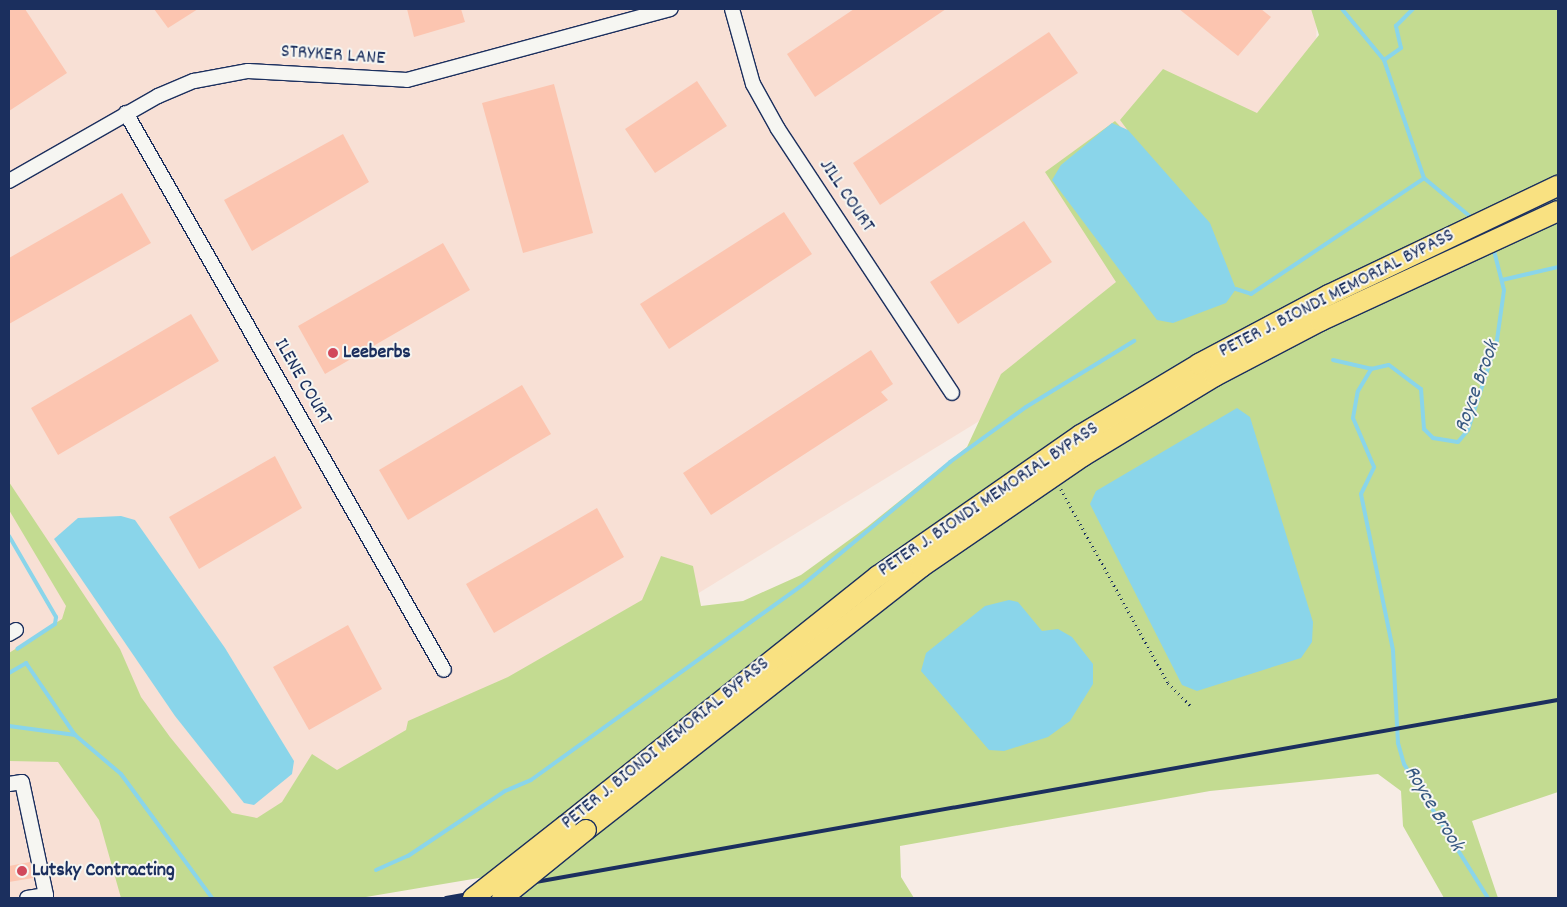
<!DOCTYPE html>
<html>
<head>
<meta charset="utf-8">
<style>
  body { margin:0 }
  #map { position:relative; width:1567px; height:907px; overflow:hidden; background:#f7ece5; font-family:Dekko,sans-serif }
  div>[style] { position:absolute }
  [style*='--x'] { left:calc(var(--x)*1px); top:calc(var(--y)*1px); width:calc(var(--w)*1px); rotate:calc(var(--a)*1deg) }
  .built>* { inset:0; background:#f8e0d5 }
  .green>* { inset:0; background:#c3db91 }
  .water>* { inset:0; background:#8ad5ea }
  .stream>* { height:4px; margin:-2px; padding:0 2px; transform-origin:2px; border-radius:2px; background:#8ad5ea }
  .building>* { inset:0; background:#fcc5b0 }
  .path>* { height:2.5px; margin-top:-1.25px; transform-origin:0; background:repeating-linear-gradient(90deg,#1b2f5e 0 1px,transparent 0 5px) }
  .roads { filter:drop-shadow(1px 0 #1b2f5e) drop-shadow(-1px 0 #1b2f5e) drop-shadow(0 1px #1b2f5e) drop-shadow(0 -1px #1b2f5e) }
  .minor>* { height:14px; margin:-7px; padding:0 7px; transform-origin:7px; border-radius:7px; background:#f6f6f2 }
  .highway>* { height:20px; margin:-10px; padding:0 10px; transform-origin:10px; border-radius:10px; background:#f9e181 }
  .rail>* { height:4px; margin:-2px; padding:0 2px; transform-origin:2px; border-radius:2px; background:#1b2f5e }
  .bridges { filter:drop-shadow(1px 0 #1b2f5e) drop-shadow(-1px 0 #1b2f5e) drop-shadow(0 1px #1b2f5e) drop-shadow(0 -1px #1b2f5e) }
  .highway-bridge>* { height:20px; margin:-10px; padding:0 10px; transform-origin:10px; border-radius:10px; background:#f9e181 }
  .dots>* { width:14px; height:14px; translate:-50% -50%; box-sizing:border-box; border:2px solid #f6f6f2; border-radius:50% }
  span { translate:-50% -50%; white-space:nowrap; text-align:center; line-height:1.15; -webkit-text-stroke:4px #f6f6f2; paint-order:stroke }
  .street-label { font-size:20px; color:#1b2f5e }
  .poi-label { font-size:20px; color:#1b2f5e; font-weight:700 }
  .left { translate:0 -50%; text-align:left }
  .water-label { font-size:21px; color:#375881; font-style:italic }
  .frame { position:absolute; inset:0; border:10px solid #1b2f5e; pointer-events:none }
</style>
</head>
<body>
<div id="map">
  <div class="built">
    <div style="clip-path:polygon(9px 9px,1317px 9px,1316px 48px,1136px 325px,201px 898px,9px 898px)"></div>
  </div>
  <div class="green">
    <div style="clip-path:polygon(1311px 9px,1558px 9px,1558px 792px,1472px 821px,1498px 898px,1444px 898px,1403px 826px,1401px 791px,1378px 774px,1210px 791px,900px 846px,901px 877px,914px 898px,517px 898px,557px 865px,360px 898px,121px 898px,99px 820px,58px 762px,9px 761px,9px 653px,62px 619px,66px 606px,9px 510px,9px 482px,120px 649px,141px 697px,170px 737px,232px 813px,257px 818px,282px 802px,312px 754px,337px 770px,406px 730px,408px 721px,508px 677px,642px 600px,661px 556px,693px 566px,701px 606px,743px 601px,801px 575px,867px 527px,967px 447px,1001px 374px,1116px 282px,1045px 172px,1115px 121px,1140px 147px,1120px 120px,1163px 69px,1257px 113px,1319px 35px)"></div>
  </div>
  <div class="water">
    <div style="clip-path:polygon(1112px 123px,1128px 130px,1210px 223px,1236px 289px,1226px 303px,1173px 323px,1157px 320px,1052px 180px,1061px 165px)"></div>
    <div style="clip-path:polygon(1237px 408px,1250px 417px,1313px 622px,1312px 642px,1301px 658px,1197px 691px,1182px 685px,1090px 504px,1096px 491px)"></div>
    <div style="clip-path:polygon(121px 516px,135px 520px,225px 648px,294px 761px,292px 774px,254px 805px,244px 803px,175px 716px,54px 539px,78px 518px)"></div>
    <div style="clip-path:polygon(1009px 600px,1018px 602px,1042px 631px,1058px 629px,1072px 637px,1093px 664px,1093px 684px,1070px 721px,1048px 737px,1004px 751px,989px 750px,921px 671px,926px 653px,985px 606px)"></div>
  </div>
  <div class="stream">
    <div style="--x:1342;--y:9;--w:66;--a:50.5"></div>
    <div style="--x:1384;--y:60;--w:125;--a:71.3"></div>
    <div style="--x:1424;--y:178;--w:64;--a:39.9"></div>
    <div style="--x:1384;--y:60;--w:21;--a:-35"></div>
    <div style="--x:1401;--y:48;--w:23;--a:-103"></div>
    <div style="--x:1396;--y:26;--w:24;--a:-45"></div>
    <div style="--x:1502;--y:280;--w:57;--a:-13.1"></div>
    <div style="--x:1236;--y:289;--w:16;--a:18"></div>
    <div style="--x:1251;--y:294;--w:208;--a:-33.8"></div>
    <div style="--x:1333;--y:360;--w:39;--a:13"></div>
    <div style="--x:9;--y:536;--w:94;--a:59.9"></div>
    <div style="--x:56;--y:617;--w:7;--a:98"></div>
    <div style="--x:55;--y:624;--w:45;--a:146.7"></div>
    <div style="--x:9;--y:673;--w:20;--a:-30"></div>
    <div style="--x:26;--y:663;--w:87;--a:55.8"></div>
    <div style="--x:9;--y:726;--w:67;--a:7.8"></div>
    <div style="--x:75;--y:735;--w:60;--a:40.3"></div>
    <div style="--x:121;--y:774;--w:154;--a:53.7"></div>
    <div style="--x:376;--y:870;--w:35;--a:-24"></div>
    <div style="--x:408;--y:856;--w:117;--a:-33.8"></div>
    <div style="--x:505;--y:791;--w:28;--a:-23"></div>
    <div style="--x:531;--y:780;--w:337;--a:-35.7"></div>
    <div style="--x:805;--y:583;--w:189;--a:-39.8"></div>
    <div style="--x:950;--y:462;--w:94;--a:-35.9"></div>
    <div style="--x:1026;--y:407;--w:127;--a:-31.4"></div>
    <div style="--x:1488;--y:898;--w:158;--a:-122.1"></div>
    <div style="--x:1404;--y:764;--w:22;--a:-106"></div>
    <div style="--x:1398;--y:743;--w:93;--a:-93.1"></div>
    <div style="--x:1393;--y:650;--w:159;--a:-101.6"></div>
    <div style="--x:1361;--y:494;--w:30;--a:-64"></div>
    <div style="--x:1374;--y:467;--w:53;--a:-113.2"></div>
    <div style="--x:1353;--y:418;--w:27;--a:-80"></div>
    <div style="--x:1358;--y:391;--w:26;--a:-59"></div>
    <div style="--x:1371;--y:369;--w:18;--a:-13"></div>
    <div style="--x:1389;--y:365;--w:40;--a:37"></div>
    <div style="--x:1421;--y:389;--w:40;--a:85.7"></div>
    <div style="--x:1424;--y:429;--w:13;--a:45"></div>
    <div style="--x:1433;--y:438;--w:25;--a:9"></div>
    <div style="--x:1458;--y:442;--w:16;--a:-50"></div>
    <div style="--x:1468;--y:430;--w:95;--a:-72.1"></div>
    <div style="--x:1497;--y:340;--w:50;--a:-82"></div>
    <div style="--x:1504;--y:290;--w:44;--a:-104.3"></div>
  </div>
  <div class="building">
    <div style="clip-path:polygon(9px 9px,25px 9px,67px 73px,9px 111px)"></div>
    <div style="clip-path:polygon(154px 9px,198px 9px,168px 28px)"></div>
    <div style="clip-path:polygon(407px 9px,461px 9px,465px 22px,414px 37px)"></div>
    <div style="clip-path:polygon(854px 9px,946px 9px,815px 97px,787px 54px)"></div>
    <div style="clip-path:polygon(1179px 9px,1261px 9px,1271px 17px,1238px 56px)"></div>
    <div style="clip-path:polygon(1049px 32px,1078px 73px,880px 205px,853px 163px)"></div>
    <div style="clip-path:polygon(697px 81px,727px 126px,655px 173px,625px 129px)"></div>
    <div style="clip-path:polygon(554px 84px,593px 233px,523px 253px,482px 103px)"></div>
    <div style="clip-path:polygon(343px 134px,369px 182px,252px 251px,224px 200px)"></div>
    <div style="clip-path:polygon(122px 193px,151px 243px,9px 324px,9px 258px)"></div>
    <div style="clip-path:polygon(784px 212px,812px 254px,669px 349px,640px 304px)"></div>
    <div style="clip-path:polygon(1024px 221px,1052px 262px,958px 324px,930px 282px)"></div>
    <div style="clip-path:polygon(443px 243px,470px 290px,325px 374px,298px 326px)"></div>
    <div style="clip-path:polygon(191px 314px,219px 361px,58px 455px,31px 408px)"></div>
    <div style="clip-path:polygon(871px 350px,893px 384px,881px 392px,888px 400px,711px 515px,683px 473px)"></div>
    <div style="clip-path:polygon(522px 385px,551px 434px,408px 520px,379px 470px)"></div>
    <div style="clip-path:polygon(275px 456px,302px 508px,199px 569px,169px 517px)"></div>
    <div style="clip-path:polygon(597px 508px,624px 557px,494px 633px,466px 584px)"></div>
    <div style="clip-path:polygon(348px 625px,382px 689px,309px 730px,273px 667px)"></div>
    <div style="clip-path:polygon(30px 862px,33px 878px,9px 882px,9px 866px)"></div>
  </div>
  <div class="path">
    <div style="--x:1061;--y:489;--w:222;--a:61.1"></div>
    <div style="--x:1168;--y:683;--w:34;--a:45"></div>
  </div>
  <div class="roads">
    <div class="minor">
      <div style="--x:732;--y:9;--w:78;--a:74.4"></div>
      <div style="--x:753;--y:84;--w:51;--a:60.9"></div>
      <div style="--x:778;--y:129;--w:316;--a:56.6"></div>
      <div style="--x:126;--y:113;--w:641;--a:60.28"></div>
      <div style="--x:9;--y:181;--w:172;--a:-29.7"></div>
      <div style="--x:158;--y:96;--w:39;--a:-23"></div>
      <div style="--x:194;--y:81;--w:55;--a:-10.5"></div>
      <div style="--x:248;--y:71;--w:159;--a:3.2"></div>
      <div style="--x:407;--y:80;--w:273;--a:-15.1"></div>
      <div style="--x:9;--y:634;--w:8;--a:-30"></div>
      <div style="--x:9;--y:784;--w:13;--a:-9"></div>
      <div style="--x:22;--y:782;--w:116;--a:78"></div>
      <div style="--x:46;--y:895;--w:19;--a:171"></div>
    </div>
    <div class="highway">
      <div style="--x:566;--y:825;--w:399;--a:-38.6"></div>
      <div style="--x:878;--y:576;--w:247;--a:-34.8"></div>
      <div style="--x:1081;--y:435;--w:138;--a:-31"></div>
      <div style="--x:1199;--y:364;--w:147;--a:-28"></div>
      <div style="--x:1329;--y:295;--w:254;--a:-25.5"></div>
      <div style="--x:586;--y:830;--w:426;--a:-38.1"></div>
      <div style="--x:921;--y:567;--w:196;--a:-34.4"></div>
      <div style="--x:1083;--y:456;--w:154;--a:-31.2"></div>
      <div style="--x:1215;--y:376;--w:119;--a:-27.6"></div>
      <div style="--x:1320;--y:321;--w:262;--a:-24.8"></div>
    </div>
  </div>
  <div class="rail">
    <div style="--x:446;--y:898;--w:1129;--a:-10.1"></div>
  </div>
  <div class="bridges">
    <div class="highway-bridge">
      <div style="--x:473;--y:898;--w:118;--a:-38.1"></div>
      <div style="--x:502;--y:898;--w:108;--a:-39"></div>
    </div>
  </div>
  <div class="dots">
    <div style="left:333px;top:353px;background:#d1495b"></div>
    <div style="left:22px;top:871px;background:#d1495b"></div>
  </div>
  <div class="street-label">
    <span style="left:333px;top:56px;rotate:4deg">STRYKER LANE</span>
    <span style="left:846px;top:196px;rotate:56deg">JILL COURT</span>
    <span style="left:1337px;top:294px;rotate:-27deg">PETER J. BIONDI MEMORIAL BYPASS</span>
    <span style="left:302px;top:382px;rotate:60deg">ILENE COURT</span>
    <span style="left:989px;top:500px;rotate:-34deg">PETER J. BIONDI MEMORIAL BYPASS</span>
    <span style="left:666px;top:744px;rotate:-39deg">PETER J. BIONDI MEMORIAL BYPASS</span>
  </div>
  <div class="poi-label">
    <span class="left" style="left:343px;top:353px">Leeberbs</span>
    <span class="left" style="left:32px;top:871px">Lutsky Contracting</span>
  </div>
  <div class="water-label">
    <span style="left:1478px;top:387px;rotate:-70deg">Royce Brook</span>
    <span style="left:1433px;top:809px;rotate:59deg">Royce Brook</span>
  </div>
  <div class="frame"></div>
</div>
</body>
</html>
